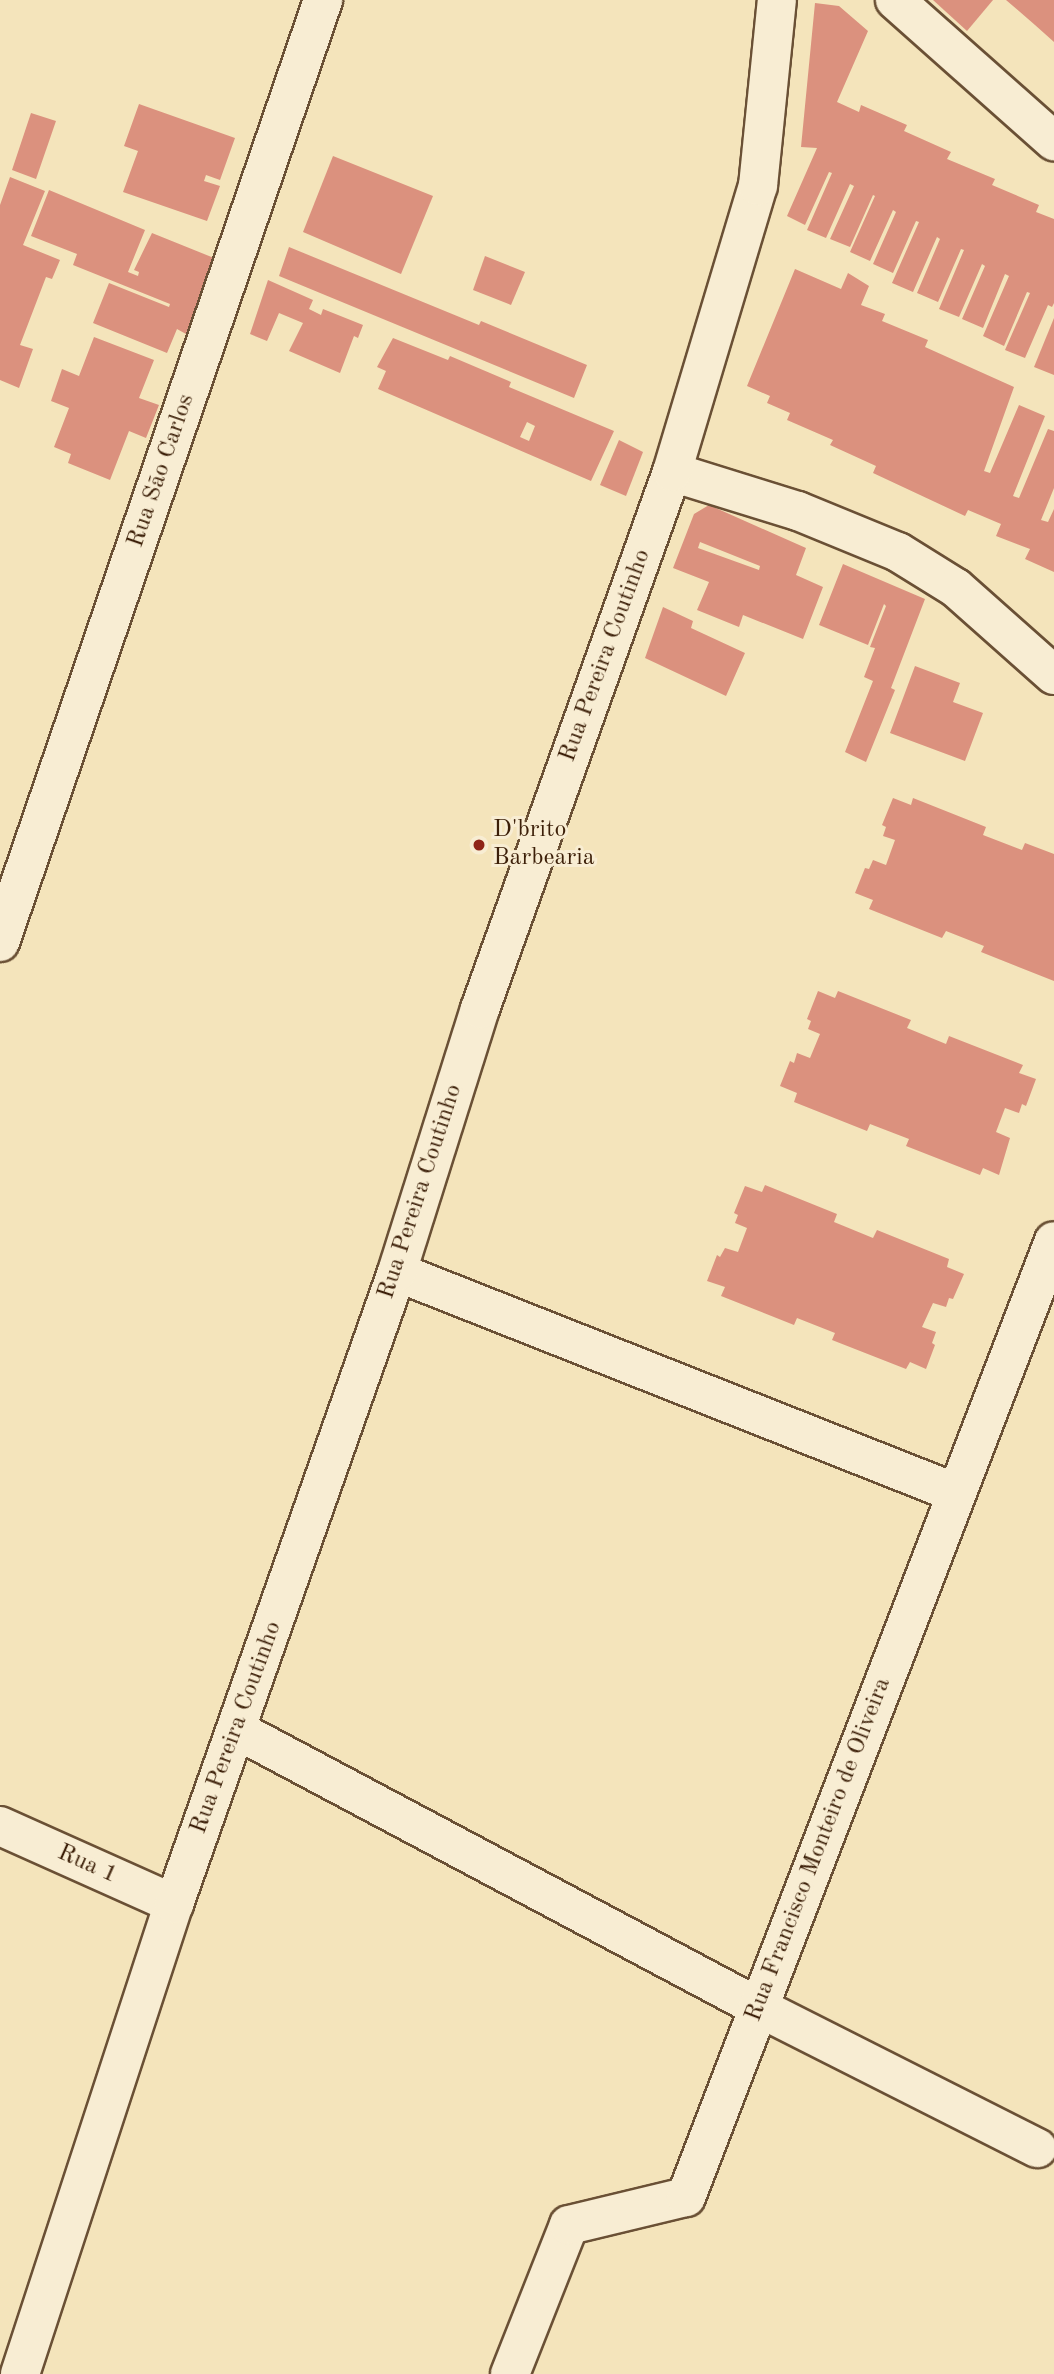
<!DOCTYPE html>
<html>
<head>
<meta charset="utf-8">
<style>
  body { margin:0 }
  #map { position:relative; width:1054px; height:2374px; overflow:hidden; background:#f4e4bb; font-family:"Old Standard TT",serif }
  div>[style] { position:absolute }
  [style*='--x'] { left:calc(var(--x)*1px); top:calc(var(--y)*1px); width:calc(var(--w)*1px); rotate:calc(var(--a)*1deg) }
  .building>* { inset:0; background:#db917e }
  .roads { filter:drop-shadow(2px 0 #6a5035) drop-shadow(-2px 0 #6a5035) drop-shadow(0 2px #6a5035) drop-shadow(0 -2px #6a5035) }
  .minor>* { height:38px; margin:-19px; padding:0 19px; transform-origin:19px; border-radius:19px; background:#f8edd3 }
  .dots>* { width:19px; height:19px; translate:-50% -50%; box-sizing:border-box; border:4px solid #f8edd3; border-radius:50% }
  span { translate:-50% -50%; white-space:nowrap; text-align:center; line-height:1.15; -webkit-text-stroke:6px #f8edd3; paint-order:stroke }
  .street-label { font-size:24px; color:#3c1f08 }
  .poi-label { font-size:24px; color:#3c1f08 }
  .left { translate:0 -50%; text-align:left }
</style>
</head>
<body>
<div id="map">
  <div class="building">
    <div style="clip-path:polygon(933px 0,993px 0,967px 31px)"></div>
    <div style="clip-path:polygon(1006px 0,1054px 0,1054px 42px,1035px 25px)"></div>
    <div style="clip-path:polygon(815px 3px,839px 6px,868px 31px,837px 102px,859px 112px,861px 105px,907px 125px,904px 131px,951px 152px,947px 159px,995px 179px,992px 185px,1039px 205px,1036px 212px,1054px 219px,1054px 303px,1052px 307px,1048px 305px,1025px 358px,1005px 350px,1030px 293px,1027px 292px,1004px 346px,983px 336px,1009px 276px,1005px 274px,983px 328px,962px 319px,985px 266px,982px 264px,959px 317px,939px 309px,964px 250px,961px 249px,938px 302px,917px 293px,940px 239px,937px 237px,913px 292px,892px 283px,919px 222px,916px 221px,893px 273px,873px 264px,896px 212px,893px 210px,870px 261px,850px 252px,875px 196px,873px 195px,850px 247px,830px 239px,854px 186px,850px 184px,826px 238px,807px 230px,832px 173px,829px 172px,805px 225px,787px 216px,817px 148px,801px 147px)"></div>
    <div style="clip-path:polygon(139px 104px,235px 138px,220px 180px,206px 175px,204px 181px,220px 186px,207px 221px,123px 192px,138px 151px,124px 146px)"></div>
    <div style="clip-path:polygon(31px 113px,56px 121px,36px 179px,12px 170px)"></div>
    <div style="clip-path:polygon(333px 156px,433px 196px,401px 274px,303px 232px)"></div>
    <div style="clip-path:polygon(10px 177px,45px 191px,23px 245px,60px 260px,52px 279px,46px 277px,20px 345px,33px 349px,19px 388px,0 380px,0 205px)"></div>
    <div style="clip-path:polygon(49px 190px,145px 230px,128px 272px,138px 276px,139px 272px,134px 270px,152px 233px,214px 258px,186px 334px,177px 329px,167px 353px,93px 323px,109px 283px,169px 307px,170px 304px,73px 265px,77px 254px,31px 236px)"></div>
    <div style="clip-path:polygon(289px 247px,479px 325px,481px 321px,587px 365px,574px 398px,279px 276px)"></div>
    <div style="clip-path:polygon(485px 256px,525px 272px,511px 305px,473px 290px)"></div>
    <div style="clip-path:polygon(795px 269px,841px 289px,848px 273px,869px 286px,861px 305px,885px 314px,882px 321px,928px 340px,925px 347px,1014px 387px,984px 471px,990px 473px,1019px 405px,1045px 416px,1013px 496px,1019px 498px,1048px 429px,1054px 431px,1054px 488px,1041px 520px,1048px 522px,1054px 509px,1054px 572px,1025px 559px,1030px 549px,996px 536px,1001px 524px,968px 510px,965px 516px,873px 473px,876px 466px,830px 445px,833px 440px,787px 420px,790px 413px,767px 403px,770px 396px,747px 386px)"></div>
    <div style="clip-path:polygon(268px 280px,313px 300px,309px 309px,321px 315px,323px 309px,363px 325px,358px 338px,354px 336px,340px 373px,289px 351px,303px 323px,279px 313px,267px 341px,250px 334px)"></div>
    <div style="clip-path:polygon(1054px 318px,1054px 375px,1034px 367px)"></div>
    <div style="clip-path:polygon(94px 337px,154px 360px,139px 398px,159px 405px,146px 438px,129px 431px,110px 480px,68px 463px,71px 454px,54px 447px,69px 408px,51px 401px,62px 369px,79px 376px)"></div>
    <div style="clip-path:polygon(evenodd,393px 338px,448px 360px,450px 356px,511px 382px,509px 387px,614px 431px,591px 481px,378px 389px,386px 371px,377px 367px,393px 338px,527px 422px,535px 426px,529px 441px,520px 437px,527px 422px)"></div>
    <div style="clip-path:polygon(619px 440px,643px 452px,626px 496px,600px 485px)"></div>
    <div style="clip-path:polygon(evenodd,709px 505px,806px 548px,796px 575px,823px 587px,803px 639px,743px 615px,739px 627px,697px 610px,709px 582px,673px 568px,694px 514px,709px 505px,700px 542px,760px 566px,759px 570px,698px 548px,700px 542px)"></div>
    <div style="clip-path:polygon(843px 564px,925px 599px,891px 688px,895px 690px,866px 762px,845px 752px,873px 681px,864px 677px,875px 648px,870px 647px,886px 606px,884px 604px,868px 645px,819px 625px)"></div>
    <div style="clip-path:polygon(663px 607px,693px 621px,691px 628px,745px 653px,726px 696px,645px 658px)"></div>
    <div style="clip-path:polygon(915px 666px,960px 683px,953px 702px,983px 713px,965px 761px,890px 733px)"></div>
    <div style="clip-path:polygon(893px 798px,911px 805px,913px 798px,986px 827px,983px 835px,1022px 850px,1025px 843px,1054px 854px,1054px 981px,981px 952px,984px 946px,946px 931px,942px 938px,869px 909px,873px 900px,855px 893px,865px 868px,869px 869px,873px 860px,886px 865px,895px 840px,883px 836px,886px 827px,882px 825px)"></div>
    <div style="clip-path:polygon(818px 991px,835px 998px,838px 991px,911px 1020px,907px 1028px,946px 1044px,949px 1036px,1023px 1065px,1019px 1073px,1036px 1079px,1026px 1106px,1022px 1104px,1019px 1113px,1005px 1108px,996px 1132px,1010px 1138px,999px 1175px,983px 1168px,980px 1175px,906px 1146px,909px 1139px,870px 1124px,867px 1131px,794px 1102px,797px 1093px,780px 1086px,790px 1061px,794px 1063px,797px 1053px,810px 1058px,820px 1034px,808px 1029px,811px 1021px,807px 1019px)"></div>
    <div style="clip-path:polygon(765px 1185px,837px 1214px,834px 1222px,873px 1238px,877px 1230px,949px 1259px,947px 1267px,964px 1274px,953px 1299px,949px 1298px,946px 1307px,933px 1303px,922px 1327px,936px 1332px,932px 1343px,935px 1345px,926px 1369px,910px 1362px,906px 1369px,832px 1340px,835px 1333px,797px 1318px,794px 1325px,721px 1296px,725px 1287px,707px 1281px,717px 1255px,720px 1257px,725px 1248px,738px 1252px,747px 1228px,735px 1223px,738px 1215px,734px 1213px,745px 1186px,762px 1192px)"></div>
  </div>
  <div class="roads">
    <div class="minor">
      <div style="--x:895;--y:0;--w:213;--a:41.6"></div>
      <div style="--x:672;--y:472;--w:132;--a:17.2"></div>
      <div style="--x:798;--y:511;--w:108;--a:22.3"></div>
      <div style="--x:898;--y:552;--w:68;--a:31.8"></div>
      <div style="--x:956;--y:588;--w:131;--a:41.6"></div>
      <div style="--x:0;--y:942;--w:996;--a:-71.07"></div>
      <div style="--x:397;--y:1272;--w:601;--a:21.57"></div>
      <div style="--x:237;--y:1730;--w:590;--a:28"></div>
      <div style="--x:758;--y:2007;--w:313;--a:26.8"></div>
      <div style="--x:0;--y:1826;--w:191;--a:24.1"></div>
      <div style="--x:20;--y:2374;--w:495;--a:-71.9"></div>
      <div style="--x:174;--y:1904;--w:670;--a:-70.56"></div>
      <div style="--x:397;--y:1272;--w:276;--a:-72.5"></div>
      <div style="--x:480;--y:1009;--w:570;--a:-70.33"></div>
      <div style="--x:672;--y:472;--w:299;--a:-73.3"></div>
      <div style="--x:758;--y:186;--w:187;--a:-84.2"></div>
      <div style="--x:510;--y:2374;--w:160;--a:-68.4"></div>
      <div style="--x:569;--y:2225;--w:120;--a:-13.5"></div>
      <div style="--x:686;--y:2197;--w:1024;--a:-68.95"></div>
    </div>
  </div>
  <div class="dots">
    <div style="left:479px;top:845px;background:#8f2418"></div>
  </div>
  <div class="street-label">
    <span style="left:162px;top:471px;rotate:-71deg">Rua São Carlos</span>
    <span style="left:606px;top:656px;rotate:-70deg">Rua Pereira Coutinho</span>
    <span style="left:421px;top:1192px;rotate:-72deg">Rua Pereira Coutinho</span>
    <span style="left:237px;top:1728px;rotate:-70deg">Rua Pereira Coutinho</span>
    <span style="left:819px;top:1850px;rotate:-69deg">Rua Francisco Monteiro de Oliveira</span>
    <span style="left:87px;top:1865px;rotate:24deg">Rua 1</span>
  </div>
  <div class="poi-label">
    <span class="left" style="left:493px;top:845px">D'brito<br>Barbearia</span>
  </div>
</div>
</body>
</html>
